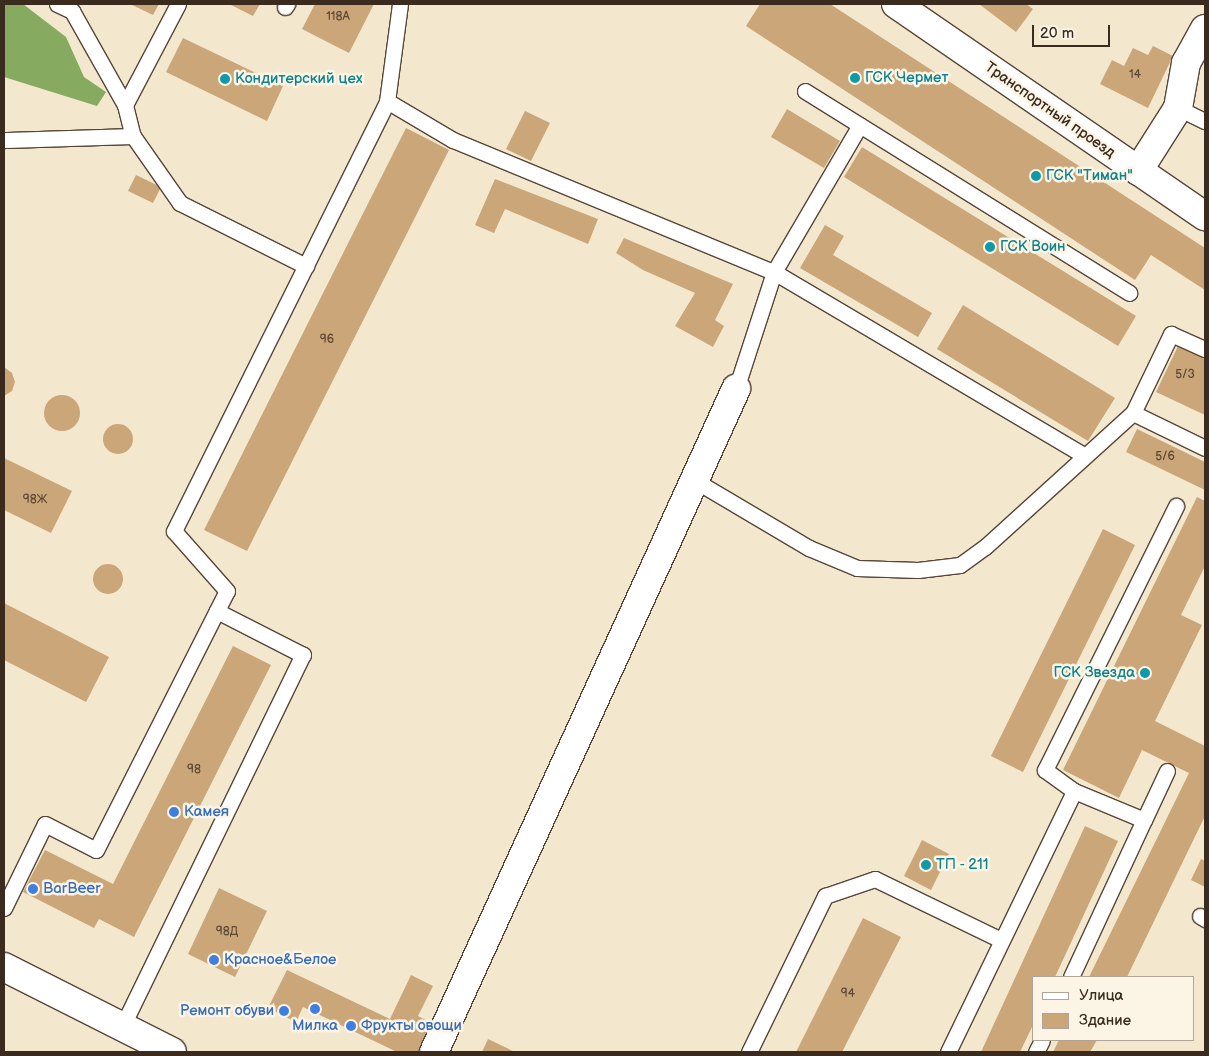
<!DOCTYPE html>
<html>
<head>
<meta charset="utf-8">
<style>
  body { margin:0 }
  #map { position:relative; width:1209px; height:1056px; overflow:hidden; background:#f3e8ce; font-family:"Balsamiq Sans",sans-serif }
  div>[style] { position:absolute }
  [style*='--x'] { left:calc(var(--x)*1px); top:calc(var(--y)*1px); width:calc(var(--w)*1px); rotate:calc(var(--a)*1deg) }
  .forest>* { inset:0; background:#85aa60 }
  .building>* { inset:0; background:#caa679 }
  .round { border-radius:50% }
  .roads { filter:drop-shadow(1px 0 #574638) drop-shadow(-1px 0 #574638) drop-shadow(0 1px #574638) drop-shadow(0 -1px #574638) }
  .lane>* { height:15px; margin:-7.5px; padding:0 7.5px; transform-origin:7.5px; border-radius:7.5px; background:#fff }
  .street>* { height:28px; margin:-14px; padding:0 14px; transform-origin:14px; border-radius:14px; background:#fff }
  .secondary>* { height:28px; margin:-14px; padding:0 14px; transform-origin:14px; border-radius:14px; background:#fff }
  .dots>* { width:14px; height:14px; translate:-50% -50%; box-sizing:border-box; border:2px solid #fcf5e5; border-radius:50% }
  span { translate:-50% -50%; white-space:nowrap; text-align:center; line-height:1.15; -webkit-text-stroke:5px #fcf5e5; paint-order:stroke }
  .number-label { font-size:12px; color:#5f4935 }
  .number-label span { -webkit-text-stroke-width:0 }
  .culture-label { font-size:15px; color:#0d838f }
  .left { translate:0 -50%; text-align:left }
  .right { translate:-100% -50%; text-align:right }
  .street-label { font-size:15px; color:#3b2a1e }
  .shop-label { font-size:15px; color:#366cbe }
  .frame { position:absolute; inset:0; border:5px solid #3b2a1e; pointer-events:none }
  .legend { position:absolute; left:1032px; top:976px; width:162px; height:65px; box-sizing:border-box; background:#fcf5e5; border:1px solid #afa495; margin:0; padding:6px 9px; list-style:none; font-size:15px; color:#3b2a1e }
  .legend li { display:flex; align-items:center; gap:10px; height:25px }
  .legend b { width:25px; border:1px solid #afa495 }
  .scale { position:absolute; left:1032px; top:25px; width:78px; height:22px; box-sizing:border-box; border:2px solid #3b2a1e; border-top:0; padding-left:6px; font-size:15px; line-height:18px; white-space:nowrap; color:#3b2a1e; -webkit-text-stroke:4px #fcf5e5; paint-order:stroke }
</style>
</head>
<body>
<div id="map">
  <div class="forest">
    <div style="clip-path:polygon(4px 4px,23px 4px,66px 37px,84px 77px,106px 92px,97px 106px,4px 77px)"></div>
  </div>
  <div class="building">
    <div style="clip-path:polygon(130px 4px,159px 4px,153px 15px)"></div>
    <div style="clip-path:polygon(229px 4px,260px 4px,253px 16px)"></div>
    <div style="clip-path:polygon(315px 4px,374px 4px,349px 53px,302px 29px)"></div>
    <div style="clip-path:polygon(760px 4px,830px 4px,1205px 248px,1205px 290px,1151px 255px,1135px 280px,746px 26px)"></div>
    <div style="clip-path:polygon(979px 4px,1026px 4px,1033px 9px,1016px 32px)"></div>
    <div style="clip-path:polygon(183px 38px,283px 86px,267px 121px,166px 72px)"></div>
    <div style="clip-path:polygon(1153px 46px,1173px 56px,1148px 108px,1100px 84px,1112px 60px,1124px 66px,1133px 48px,1148px 55px)"></div>
    <div style="clip-path:polygon(787px 109px,840px 141px,824px 168px,771px 137px)"></div>
    <div style="clip-path:polygon(525px 111px,550px 123px,531px 161px,506px 149px)"></div>
    <div style="clip-path:polygon(406px 128px,449px 150px,247px 551px,204px 530px)"></div>
    <div style="clip-path:polygon(862px 147px,1136px 316px,1118px 346px,844px 177px)"></div>
    <div style="clip-path:polygon(136px 175px,161px 187px,153px 203px,128px 191px)"></div>
    <div style="clip-path:polygon(495px 179px,598px 219px,588px 244px,505px 209px,494px 233px,475px 225px)"></div>
    <div style="clip-path:polygon(825px 225px,844px 236px,833px 255px,932px 313px,918px 337px,800px 268px)"></div>
    <div style="clip-path:polygon(624px 238px,733px 284px,715px 320px,724px 326px,713px 347px,675px 326px,695px 293px,643px 270px,616px 253px)"></div>
    <div style="clip-path:polygon(963px 305px,1115px 398px,1088px 441px,937px 349px)"></div>
    <div style="clip-path:polygon(1178px 346px,1205px 358px,1205px 415px,1156px 392px)"></div>
    <div style="clip-path:polygon(4px 367px,12px 373px,15px 382px,12px 391px,4px 396px)"></div>
    <div class="round" style="left:44px;top:395px;width:36px;height:36px"></div>
    <div class="round" style="left:103px;top:424px;width:30px;height:30px"></div>
    <div style="clip-path:polygon(1137px 429px,1205px 462px,1205px 490px,1126px 452px)"></div>
    <div style="clip-path:polygon(4px 458px,72px 491px,51px 533px,4px 510px)"></div>
    <div style="clip-path:polygon(1197px 497px,1205px 501px,1205px 566px,1181px 615px,1202px 625px,1155px 721px,1205px 746px,1205px 816px,1127px 977px,1089px 977px,1189px 773px,1142px 750px,1119px 798px,1063px 770px)"></div>
    <div style="clip-path:polygon(1103px 529px,1135px 545px,1023px 772px,991px 756px)"></div>
    <div class="round" style="left:93px;top:564px;width:30px;height:30px"></div>
    <div style="clip-path:polygon(4px 603px,109px 657px,86px 702px,4px 660px)"></div>
    <div style="clip-path:polygon(233px 646px,271px 665px,134px 937px,99px 919px,94px 928px,23px 892px,45px 850px,113px 884px)"></div>
    <div style="clip-path:polygon(1085px 826px,1118px 841px,1055px 977px,1033px 977px,1033px 1025px,1020px 1052px,981px 1052px)"></div>
    <div style="clip-path:polygon(922px 840px,949px 854px,931px 890px,904px 876px)"></div>
    <div style="clip-path:polygon(1201px 859px,1205px 861px,1205px 887px,1191px 880px)"></div>
    <div style="clip-path:polygon(219px 888px,267px 911px,235px 977px,188px 954px)"></div>
    <div style="clip-path:polygon(863px 918px,901px 937px,842px 1052px,796px 1052px)"></div>
    <div style="clip-path:polygon(287px 970px,390px 1019px,411px 975px,433px 986px,418px 1016px,433px 1024px,420px 1052px,397px 1052px,303px 1007px,296px 1022px,268px 1008px)"></div>
    <div style="clip-path:polygon(488px 1039px,515px 1052px,482px 1052px)"></div>
    <div style="clip-path:polygon(1059px 1040px,1097px 1040px,1090px 1052px,1053px 1052px)"></div>
  </div>
  <div class="roads">
    <div class="lane">
      <div style="--x:57;--y:4;--w:17;--a:25"></div>
      <div style="--x:72;--y:11;--w:108;--a:60.6"></div>
      <div style="--x:125;--y:105;--w:32;--a:76"></div>
      <div style="--x:133;--y:136;--w:82;--a:55"></div>
      <div style="--x:180;--y:203;--w:141;--a:26.6"></div>
      <div style="--x:400;--y:4;--w:98;--a:97.6"></div>
      <div style="--x:387;--y:101;--w:77;--a:30.6"></div>
      <div style="--x:453;--y:140;--w:347;--a:22.4"></div>
      <div style="--x:774;--y:272;--w:361;--a:30.6"></div>
      <div style="--x:285;--y:7;--w:4;--a:-56"></div>
      <div style="--x:805;--y:91;--w:382;--a:31.9"></div>
      <div style="--x:125;--y:105;--w:114;--a:-62.3"></div>
      <div style="--x:1178;--y:108;--w:30;--a:26"></div>
      <div style="--x:4;--y:140;--w:129;--a:-1.8"></div>
      <div style="--x:736;--y:389;--w:123;--a:-72"></div>
      <div style="--x:774;--y:272;--w:170;--a:-59.7"></div>
      <div style="--x:1133;--y:413;--w:88;--a:-64.3"></div>
      <div style="--x:1171;--y:334;--w:37;--a:24"></div>
      <div style="--x:694;--y:480;--w:134;--a:30.6"></div>
      <div style="--x:809;--y:548;--w:52;--a:22.6"></div>
      <div style="--x:857;--y:568;--w:61;--a:1.9"></div>
      <div style="--x:918;--y:570;--w:42;--a:-6.8"></div>
      <div style="--x:960;--y:565;--w:31;--a:-36"></div>
      <div style="--x:985;--y:547;--w:200;--a:-42.2"></div>
      <div style="--x:1133;--y:413;--w:80;--a:25.9"></div>
      <div style="--x:1144;--y:820;--w:54;--a:-64.9"></div>
      <div style="--x:4;--y:908;--w:93;--a:-64"></div>
      <div style="--x:45;--y:824;--w:57;--a:27"></div>
      <div style="--x:96;--y:850;--w:290;--a:-63.2"></div>
      <div style="--x:227;--y:591;--w:80;--a:-131.5"></div>
      <div style="--x:174;--y:531;--w:480;--a:-63.6"></div>
      <div style="--x:1200;--y:916;--w:6;--a:31"></div>
      <div style="--x:1071;--y:977;--w:173;--a:-65.1"></div>
      <div style="--x:1144;--y:820;--w:76;--a:-157.5"></div>
      <div style="--x:122;--y:1027;--w:414;--a:-64.1"></div>
      <div style="--x:303;--y:655;--w:97;--a:-152.9"></div>
      <div style="--x:749;--y:1052;--w:174;--a:-64"></div>
      <div style="--x:825;--y:896;--w:53;--a:-18.8"></div>
      <div style="--x:875;--y:879;--w:140;--a:25.8"></div>
      <div style="--x:948;--y:1052;--w:290;--a:-64.2"></div>
      <div style="--x:1074;--y:791;--w:36;--a:-144"></div>
      <div style="--x:1045;--y:770;--w:295;--a:-63.6"></div>
      <div style="--x:1036;--y:1052;--w:13;--a:-63"></div>
    </div>
    <div class="street">
      <div style="--x:896;--y:4;--w:375;--a:34.5"></div>
      <div style="--x:1138;--y:171;--w:75;--a:-57.6"></div>
      <div style="--x:1178;--y:108;--w:46;--a:-79.9"></div>
      <div style="--x:1186;--y:63;--w:39;--a:-61"></div>
      <div style="--x:434;--y:1052;--w:729;--a:-65.51"></div>
    </div>
    <div class="secondary">
      <div style="--x:4;--y:967;--w:188;--a:26.8"></div>
    </div>
  </div>
  <div class="dots">
    <div style="left:855px;top:78px;background:#0f9aa8"></div>
    <div style="left:225px;top:79px;background:#0f9aa8"></div>
    <div style="left:1036px;top:176px;background:#0f9aa8"></div>
    <div style="left:990px;top:247px;background:#0f9aa8"></div>
    <div style="left:1145px;top:673px;background:#0f9aa8"></div>
    <div style="left:174px;top:812px;background:#3f7fe0"></div>
    <div style="left:926px;top:865px;background:#0f9aa8"></div>
    <div style="left:33px;top:889px;background:#3f7fe0"></div>
    <div style="left:214px;top:960px;background:#3f7fe0"></div>
    <div style="left:315px;top:1009px;background:#3f7fe0"></div>
    <div style="left:284px;top:1011px;background:#3f7fe0"></div>
    <div style="left:351px;top:1026px;background:#3f7fe0"></div>
  </div>
  <div class="number-label">
    <span style="left:338px;top:17px">118А</span>
    <span style="left:1135px;top:75px">14</span>
    <span style="left:327px;top:340px">96</span>
    <span style="left:1185px;top:375px">5/3</span>
    <span style="left:1165px;top:457px">5/6</span>
    <span style="left:35px;top:500px">98Ж</span>
    <span style="left:194px;top:770px">98</span>
    <span style="left:227px;top:932px">98Д</span>
    <span style="left:848px;top:994px">94</span>
  </div>
  <div class="culture-label">
    <span class="left" style="left:865px;top:78px">ГСК Чермет</span>
    <span class="left" style="left:235px;top:79px">Кондитерский цех</span>
    <span class="left" style="left:1046px;top:176px">ГСК "Тиман"</span>
    <span class="left" style="left:1000px;top:247px">ГСК Воин</span>
    <span class="right" style="left:1135px;top:673px">ГСК Звезда</span>
    <span class="left" style="left:936px;top:865px">ТП - 211</span>
  </div>
  <div class="street-label">
    <span style="left:1050px;top:110px;rotate:35deg">Транспортный проезд</span>
  </div>
  <div class="shop-label">
    <span class="left" style="left:184px;top:812px">Камея</span>
    <span class="left" style="left:43px;top:889px">BarBeer</span>
    <span class="left" style="left:224px;top:960px">Красное&amp;Белое</span>
    <span class="right" style="left:274px;top:1011px">Ремонт обуви</span>
    <span style="left:315px;top:1026px">Милка</span>
    <span class="left" style="left:361px;top:1026px">Фрукты овощи</span>
  </div>
  <div class="frame"></div>
  <ul class="legend">
  <li><b style="height:6px;background:#fff"></b>Улица</li>
  <li><b style="height:14px;background:#caa679"></b>Здание</li>
  </ul>
  <div class="scale">20 m</div>
</div>
</body>
</html>
